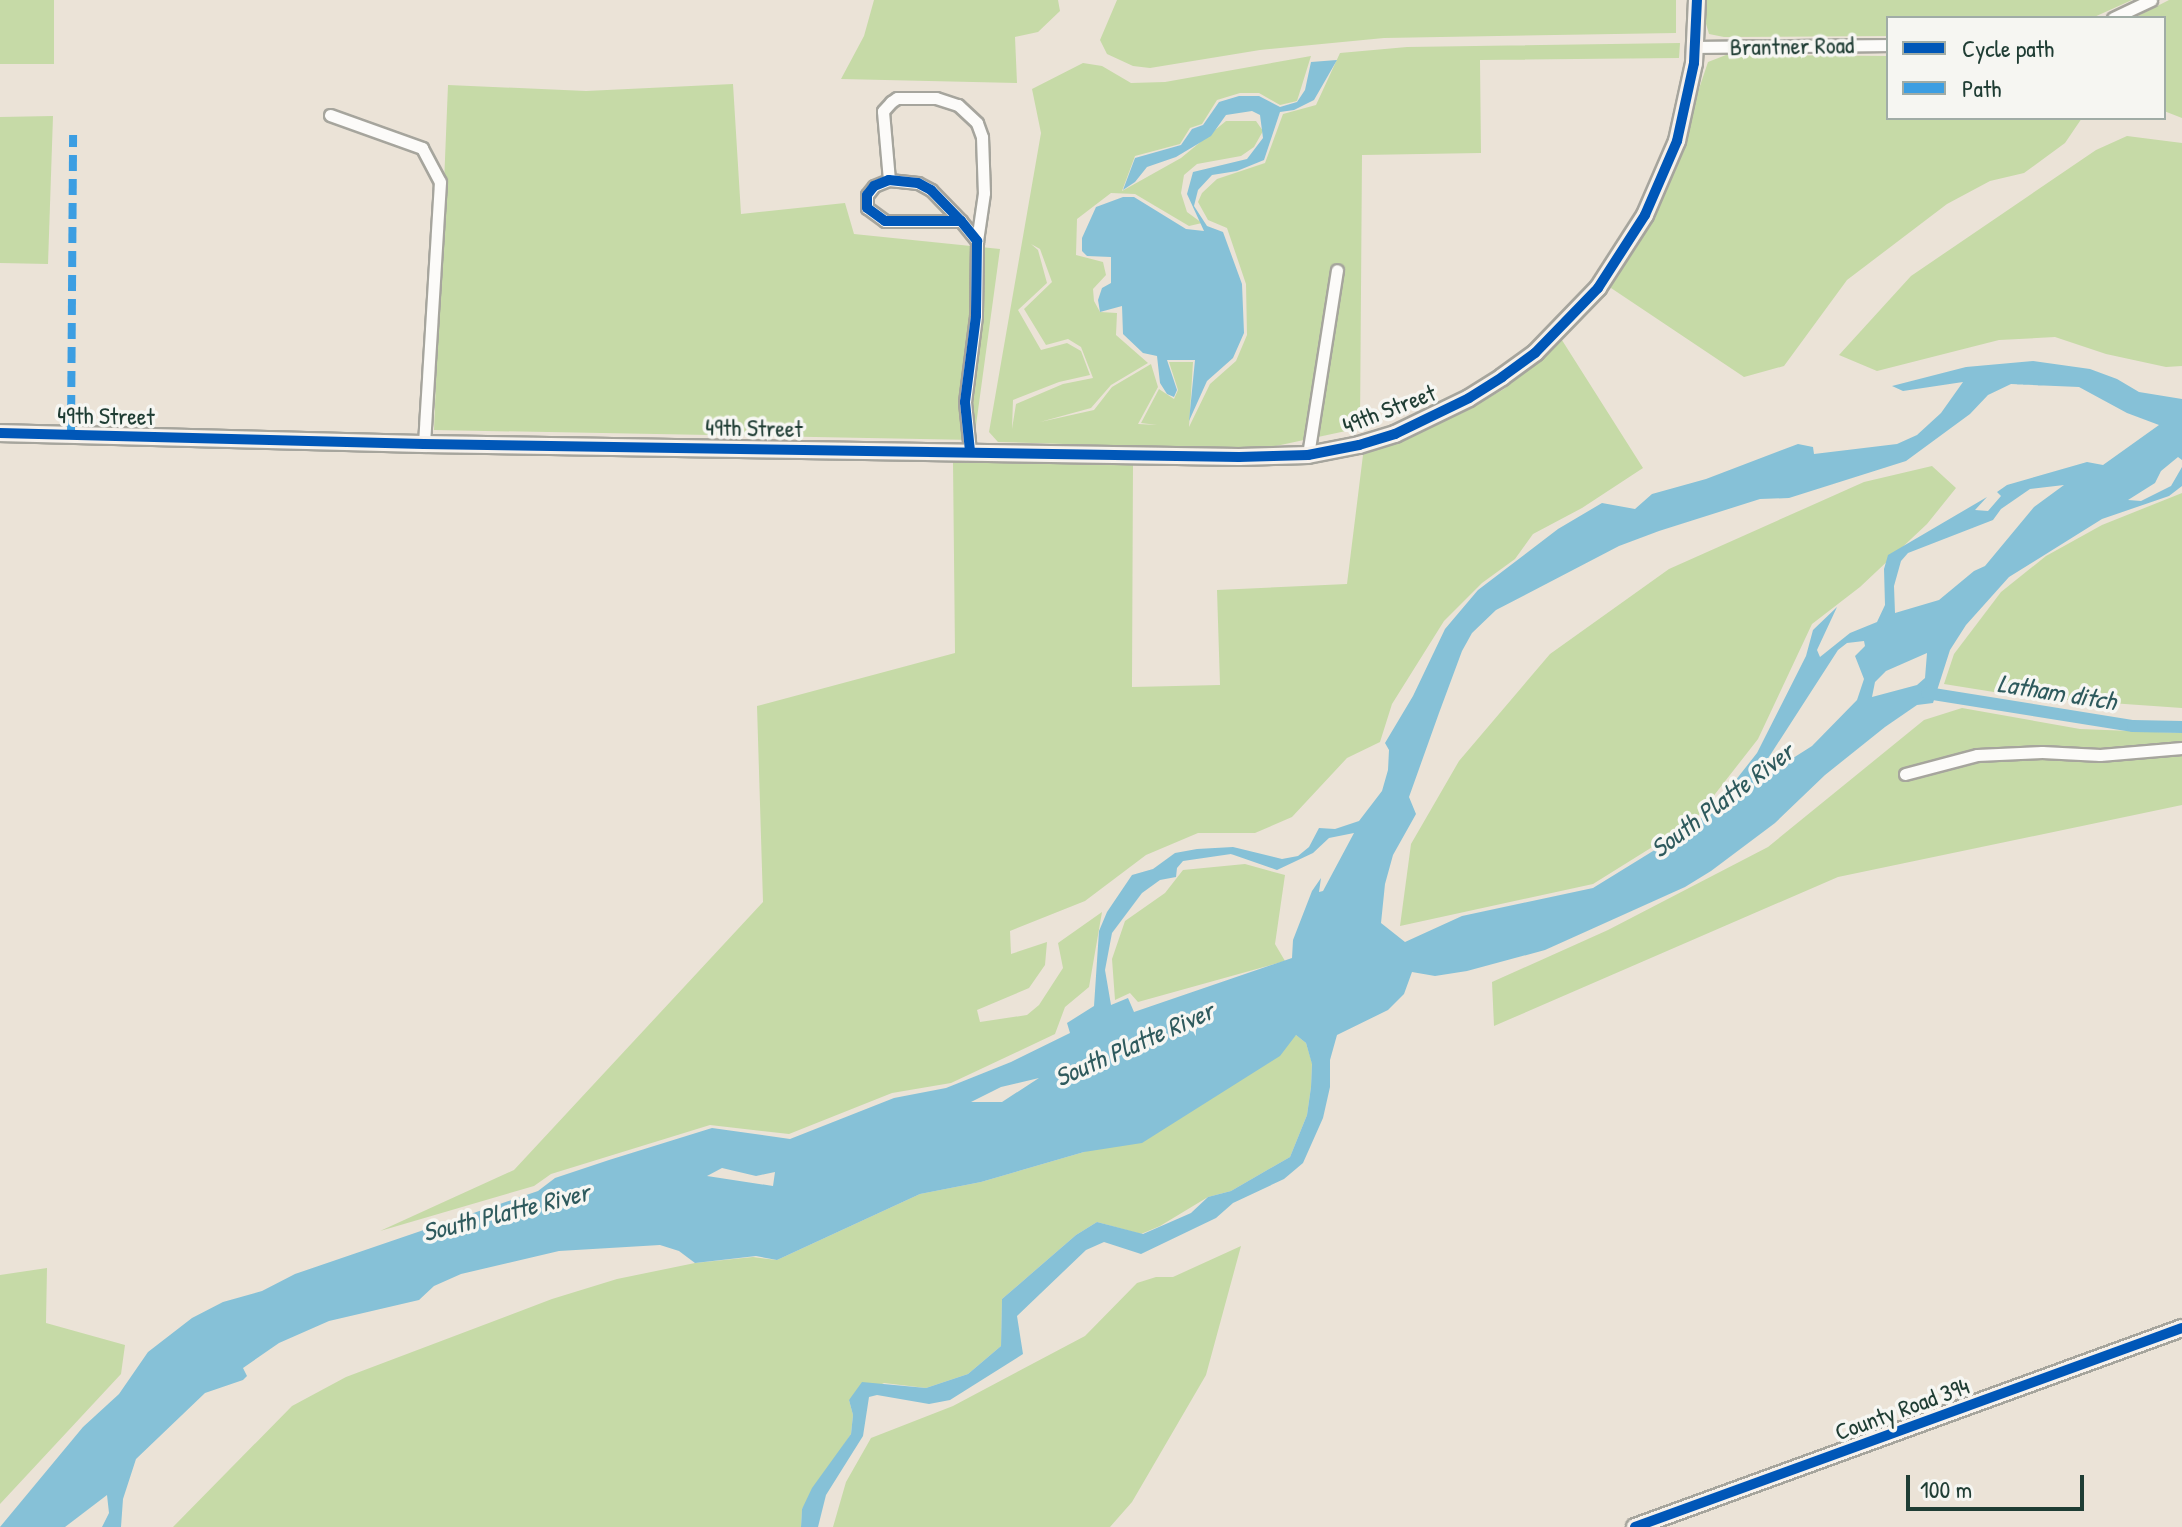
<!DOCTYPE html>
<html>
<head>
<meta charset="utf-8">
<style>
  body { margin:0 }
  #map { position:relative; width:2182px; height:1527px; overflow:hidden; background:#ebe3d7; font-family:"Patrick Hand",sans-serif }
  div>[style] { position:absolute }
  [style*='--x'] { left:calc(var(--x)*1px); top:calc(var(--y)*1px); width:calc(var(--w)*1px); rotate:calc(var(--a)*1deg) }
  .green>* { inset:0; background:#c6daa7 }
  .water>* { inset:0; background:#86c1d7 }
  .canal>* { height:12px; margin:-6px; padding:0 6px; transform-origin:6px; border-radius:6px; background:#86c1d7 }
  .roads { filter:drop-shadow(2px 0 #a6a59d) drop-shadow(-2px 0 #a6a59d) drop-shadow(0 2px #a6a59d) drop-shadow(0 -2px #a6a59d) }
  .street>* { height:11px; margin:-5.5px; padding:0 5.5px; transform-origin:5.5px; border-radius:5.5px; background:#fcfbf9 }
  .secondary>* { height:16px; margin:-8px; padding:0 8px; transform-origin:8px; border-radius:8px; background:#f6f1eb }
  .quiet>* { height:8px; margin-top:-4px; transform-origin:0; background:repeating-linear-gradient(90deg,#3c9ee2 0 16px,transparent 0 24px) }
  .cycleway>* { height:10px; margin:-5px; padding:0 5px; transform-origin:5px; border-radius:5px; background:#0057b8 }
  span { translate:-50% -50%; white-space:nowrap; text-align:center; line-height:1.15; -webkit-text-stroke:7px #f6f6f2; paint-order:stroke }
  .street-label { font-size:24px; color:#1f3d34 }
  .water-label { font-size:26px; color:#2e5a5d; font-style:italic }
  .legend { position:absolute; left:1886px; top:16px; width:280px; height:104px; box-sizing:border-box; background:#f6f6f2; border:2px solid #a0aca6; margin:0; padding:10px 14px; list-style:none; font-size:24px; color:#1f3d34 }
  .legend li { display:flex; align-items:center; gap:16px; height:40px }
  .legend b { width:40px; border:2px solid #a0aca6 }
  .scale { position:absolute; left:1906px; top:1475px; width:178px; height:36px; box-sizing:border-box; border:4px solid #1f3d34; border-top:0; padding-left:10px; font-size:24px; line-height:28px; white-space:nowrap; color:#1f3d34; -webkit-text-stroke:6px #f6f6f2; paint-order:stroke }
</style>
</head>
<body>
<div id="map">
  <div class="green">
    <div style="clip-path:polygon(0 0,54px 0,54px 64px,0 64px)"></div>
    <div style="clip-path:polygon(874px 0,1058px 0,1060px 11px,1038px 32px,1015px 37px,1017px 83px,841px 79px,864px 36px)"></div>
    <div style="clip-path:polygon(1117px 0,1676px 0,1676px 33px,1384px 38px,1260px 50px,1150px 68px,1133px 66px,1107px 54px,1100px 40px)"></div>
    <div style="clip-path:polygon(1705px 0,2132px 0,2092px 18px,1888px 18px,1888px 36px,1724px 37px,1709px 34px,1704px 17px)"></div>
    <div style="clip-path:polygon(2169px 0,2182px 0,2182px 118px,2164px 111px,2164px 18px,2134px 18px)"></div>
    <div style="clip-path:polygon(evenodd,1680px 43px,1679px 58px,1480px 60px,1481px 153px,1362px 155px,1360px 428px,1257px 450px,998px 442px,989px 432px,1041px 133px,1032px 89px,1083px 63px,1102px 66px,1131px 83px,1165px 82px,1311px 56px,1297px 101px,1280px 105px,1259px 93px,1240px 93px,1217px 100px,1202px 124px,1190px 128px,1180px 144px,1135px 156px,1122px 191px,1181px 158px,1226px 121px,1256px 121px,1263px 131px,1254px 147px,1241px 156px,1197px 164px,1184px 175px,1181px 193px,1187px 212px,1202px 223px,1189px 226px,1135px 194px,1111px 193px,1077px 219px,1076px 255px,1103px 262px,1106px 275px,1093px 289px,1094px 301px,1100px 312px,1117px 313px,1116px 335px,1148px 363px,1111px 385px,1091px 408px,1040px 422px,1094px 410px,1112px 387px,1151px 364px,1158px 387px,1138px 424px,1157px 425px,1141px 423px,1159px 389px,1174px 399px,1178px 390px,1169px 362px,1193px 362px,1189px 427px,1210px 384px,1236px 361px,1247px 335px,1246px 284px,1227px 228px,1208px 220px,1198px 202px,1202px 193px,1217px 179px,1265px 163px,1283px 114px,1316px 105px,1340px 53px,1407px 47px,1680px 43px,1031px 244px,1040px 249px,1052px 282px,1024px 309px,1046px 345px,1068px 339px,1081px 347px,1093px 378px,1063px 384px,1016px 404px,1012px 429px,1013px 400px,1059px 382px,1090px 375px,1081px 351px,1067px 343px,1041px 350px,1018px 310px,1047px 283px,1038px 250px,1031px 244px)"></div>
    <div style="clip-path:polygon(1726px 55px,1888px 56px,1888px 118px,2082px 118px,2065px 143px,2024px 173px,1990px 181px,1947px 204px,1847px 280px,1784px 366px,1744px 377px,1608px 286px,1662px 199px,1708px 62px)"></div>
    <div style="clip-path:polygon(733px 84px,741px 214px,845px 203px,854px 234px,1000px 249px,974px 440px,434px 430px,448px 85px,586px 91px)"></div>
    <div style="clip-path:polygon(53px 116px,48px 264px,0 263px,0 117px)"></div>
    <div style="clip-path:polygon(2127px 136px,2182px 143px,2182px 366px,2166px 367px,2106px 354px,2055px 337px,1999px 340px,1877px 371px,1839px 355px,1911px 276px,2096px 150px)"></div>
    <div style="clip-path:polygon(1560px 337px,1643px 468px,1582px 508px,1533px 534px,1515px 559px,1482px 583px,1444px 621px,1392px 704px,1380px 742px,1347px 758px,1292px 817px,1255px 833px,1198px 833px,1146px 855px,1085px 901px,1010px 931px,1011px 954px,1047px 942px,1045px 965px,1029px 988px,977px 1010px,980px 1022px,1027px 1015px,1039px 1005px,1063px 968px,1058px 943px,1102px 912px,1089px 987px,1065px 1007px,1055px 1034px,951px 1083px,892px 1093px,789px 1134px,710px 1125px,551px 1174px,534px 1186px,380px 1231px,514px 1170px,763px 902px,757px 706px,955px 653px,953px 462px,1133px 464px,1132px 687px,1220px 685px,1217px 590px,1347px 584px,1363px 455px,1462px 413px,1504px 389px)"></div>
    <div style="clip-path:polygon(1932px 466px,1956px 488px,1927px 524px,1860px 587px,1812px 624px,1758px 739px,1694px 821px,1593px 884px,1400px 926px,1411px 844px,1459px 761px,1550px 654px,1669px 569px,1864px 482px)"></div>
    <div style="clip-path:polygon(2182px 493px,2182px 708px,2025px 697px,1944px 684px,1954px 654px,2001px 592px,2046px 556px,2102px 525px)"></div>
    <div style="clip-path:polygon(1962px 708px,2080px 729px,2182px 733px,2182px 805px,1838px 877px,1494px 1026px,1492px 982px,1608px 930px,1768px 847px,1924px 720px)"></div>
    <div style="clip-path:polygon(1245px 864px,1285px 875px,1275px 944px,1285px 961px,1138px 1002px,1130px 993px,1115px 1000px,1112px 959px,1125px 921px,1165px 893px,1183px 870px)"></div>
    <div style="clip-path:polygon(1296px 1035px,1306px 1043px,1312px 1063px,1311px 1087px,1307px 1115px,1290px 1157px,1231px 1191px,1208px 1197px,1160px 1226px,1141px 1234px,1097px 1222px,1076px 1235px,1002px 1299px,1001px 1346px,968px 1374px,926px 1388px,884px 1383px,849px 1400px,853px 1415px,851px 1434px,802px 1509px,801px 1527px,173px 1527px,292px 1406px,346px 1377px,552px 1299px,617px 1279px,695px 1263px,753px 1257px,777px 1260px,920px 1194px,981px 1182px,1084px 1152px)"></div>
    <div style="clip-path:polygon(1241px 1246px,1206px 1375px,1132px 1502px,1110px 1527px,833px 1527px,846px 1482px,871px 1438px,953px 1406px,1085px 1336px,1137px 1283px,1156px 1277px,1173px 1277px)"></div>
    <div style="clip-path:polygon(47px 1268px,46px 1323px,125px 1345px,121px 1374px,0 1504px,0 1275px)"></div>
  </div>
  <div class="water">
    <div style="clip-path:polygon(1337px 60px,1314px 100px,1294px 110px,1280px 112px,1264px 160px,1237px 171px,1212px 175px,1198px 190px,1194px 206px,1207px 226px,1223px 232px,1242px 284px,1244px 333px,1233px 358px,1207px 381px,1189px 421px,1195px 360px,1167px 360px,1177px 390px,1174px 397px,1167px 394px,1160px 383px,1157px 356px,1143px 353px,1123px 334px,1122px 306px,1100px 312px,1098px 300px,1102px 288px,1111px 283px,1111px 257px,1087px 256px,1082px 251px,1082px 238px,1096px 207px,1123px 197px,1134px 197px,1186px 229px,1204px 231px,1187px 194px,1193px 172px,1247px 159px,1263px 138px,1260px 115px,1252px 111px,1226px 115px,1211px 136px,1176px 157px,1147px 167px,1135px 182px,1123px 190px,1135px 158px,1181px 145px,1192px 129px,1203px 125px,1219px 102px,1239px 96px,1259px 96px,1280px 107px,1297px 102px,1305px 90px,1311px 62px)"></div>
    <div style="clip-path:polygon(evenodd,2033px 361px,2090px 369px,2117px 379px,2139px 392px,2182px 399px,2182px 460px,2178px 457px,2161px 471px,2155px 483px,2128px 500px,2141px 501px,2171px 486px,2182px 467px,2182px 486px,2169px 496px,2102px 519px,2009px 577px,1966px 625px,1950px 650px,1933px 703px,1917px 705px,1885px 727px,1825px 775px,1775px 823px,1711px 871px,1685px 887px,1545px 950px,1467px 971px,1435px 976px,1412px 972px,1404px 994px,1388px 1010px,1337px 1035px,1330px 1060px,1330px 1087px,1323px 1118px,1303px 1163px,1284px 1179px,1233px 1203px,1216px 1218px,1141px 1254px,1104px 1242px,1086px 1250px,1017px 1316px,1023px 1354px,950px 1400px,929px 1404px,877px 1395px,869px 1397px,863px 1436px,826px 1495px,818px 1527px,801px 1527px,802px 1509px,812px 1488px,851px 1434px,853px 1415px,849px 1400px,862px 1382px,926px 1388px,968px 1374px,1001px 1346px,1002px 1299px,1076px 1235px,1097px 1222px,1143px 1234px,1191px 1213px,1208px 1197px,1231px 1191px,1290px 1157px,1307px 1115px,1311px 1087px,1312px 1064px,1306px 1043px,1296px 1035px,1280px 1056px,1142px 1143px,1084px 1152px,981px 1182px,920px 1194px,777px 1260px,756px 1256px,695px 1263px,679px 1251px,660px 1245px,559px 1251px,461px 1274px,434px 1286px,419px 1300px,329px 1321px,279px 1343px,243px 1368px,247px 1376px,243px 1380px,205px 1393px,136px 1459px,123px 1499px,121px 1527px,102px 1527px,109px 1513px,107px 1495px,65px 1527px,0 1527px,83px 1427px,119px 1394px,148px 1352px,192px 1318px,223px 1302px,262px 1291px,295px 1274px,538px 1191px,555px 1178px,609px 1160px,712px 1128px,790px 1139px,894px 1098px,946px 1088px,1011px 1062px,1070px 1033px,1067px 1023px,1094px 1006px,1099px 931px,1107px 912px,1132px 875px,1153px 869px,1175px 853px,1197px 849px,1233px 847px,1282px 859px,1298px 856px,1309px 847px,1319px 828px,1335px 829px,1359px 821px,1382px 791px,1388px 770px,1389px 750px,1385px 743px,1413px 696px,1445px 629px,1478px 590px,1558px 529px,1602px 503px,1635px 509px,1652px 494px,1706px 479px,1798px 444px,1813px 447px,1814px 454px,1897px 444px,1917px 435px,1941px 413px,1963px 382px,1903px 391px,1892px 386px,1966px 367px,2033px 361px,2011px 384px,2079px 387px,2127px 413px,2159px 425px,2103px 465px,2087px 462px,2007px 485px,1997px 492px,2001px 496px,1988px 511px,1975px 510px,1987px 497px,1888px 555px,1884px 569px,1885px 605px,1877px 622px,1850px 633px,1820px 657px,1817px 650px,1837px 607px,1813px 630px,1806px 656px,1757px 753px,1724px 795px,1692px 827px,1593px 888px,1462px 916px,1405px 942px,1381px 923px,1385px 884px,1393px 855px,1416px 814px,1409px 797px,1439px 713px,1462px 651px,1472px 633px,1496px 610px,1619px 546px,1659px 531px,1760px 499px,1789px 498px,1906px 461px,1970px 414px,1988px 395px,2011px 384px,2033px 361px,2064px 485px,2034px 507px,1985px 566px,1974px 571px,1939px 600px,1895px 613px,1894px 586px,1901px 561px,1908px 553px,1993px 520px,2001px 509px,2030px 489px,2064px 485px,2033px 361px,1864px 641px,1865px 646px,1855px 656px,1864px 679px,1857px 700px,1812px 746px,1779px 767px,1767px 760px,1838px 650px,1847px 643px,1864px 641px,2033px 361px,1927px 653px,1925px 678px,1917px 685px,1872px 697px,1875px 682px,1886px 671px,1927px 653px,2033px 361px,1354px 833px,1323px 891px,1319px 892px,1321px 878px,1312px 891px,1293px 940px,1292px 958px,1134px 1012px,1128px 998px,1111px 1005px,1105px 970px,1112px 933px,1142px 893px,1160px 880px,1176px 877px,1177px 868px,1183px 861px,1231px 854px,1277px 870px,1313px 853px,1329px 838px,1354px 833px,2033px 361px,1039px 1078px,1002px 1102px,971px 1102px,1001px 1087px,1039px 1078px,2033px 361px,722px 1168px,756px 1176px,775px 1172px,773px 1186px,707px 1176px,722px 1168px)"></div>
  </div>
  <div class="canal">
    <div style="--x:1927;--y:693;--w:209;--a:9.1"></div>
    <div style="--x:2133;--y:726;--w:49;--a:1.2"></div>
  </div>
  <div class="roads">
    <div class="street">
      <div style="--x:2113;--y:18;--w:42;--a:-25.3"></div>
      <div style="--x:1696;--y:47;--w:192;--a:-0.6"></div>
      <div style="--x:330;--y:115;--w:98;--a:19.7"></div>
      <div style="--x:422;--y:148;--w:38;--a:62"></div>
      <div style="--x:440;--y:182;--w:262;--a:93.5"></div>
      <div style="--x:889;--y:180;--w:69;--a:-95"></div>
      <div style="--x:883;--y:111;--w:12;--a:-48"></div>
      <div style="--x:891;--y:102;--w:7;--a:-34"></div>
      <div style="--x:897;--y:98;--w:39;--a:0"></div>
      <div style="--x:936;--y:98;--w:23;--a:18"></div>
      <div style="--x:958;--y:105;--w:26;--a:43"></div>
      <div style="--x:977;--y:123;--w:15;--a:70"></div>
      <div style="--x:982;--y:137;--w:56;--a:88"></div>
      <div style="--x:984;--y:193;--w:49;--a:98.3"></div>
      <div style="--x:961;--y:221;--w:76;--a:180"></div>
      <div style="--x:885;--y:221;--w:22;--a:-144"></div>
      <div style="--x:867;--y:208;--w:13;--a:-90"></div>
      <div style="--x:867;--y:195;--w:11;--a:-52"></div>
      <div style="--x:874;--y:186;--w:16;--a:-22"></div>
      <div style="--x:889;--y:180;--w:29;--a:6"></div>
      <div style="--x:918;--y:183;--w:15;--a:28"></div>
      <div style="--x:931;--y:190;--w:43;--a:45.9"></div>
      <div style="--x:961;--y:221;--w:26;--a:51"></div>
      <div style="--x:977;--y:241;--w:75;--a:90.8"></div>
      <div style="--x:976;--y:316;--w:87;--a:97.3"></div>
      <div style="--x:965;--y:402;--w:49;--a:84.2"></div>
      <div style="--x:1308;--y:455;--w:187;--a:-81.1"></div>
      <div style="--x:1905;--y:774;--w:74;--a:-14.8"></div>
      <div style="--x:1977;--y:755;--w:65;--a:-2.6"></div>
      <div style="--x:2042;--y:752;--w:58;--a:3"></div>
      <div style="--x:2100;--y:755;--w:82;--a:-4.9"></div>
    </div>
    <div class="secondary">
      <div style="--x:0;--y:433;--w:424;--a:1.5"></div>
      <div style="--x:424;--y:444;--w:815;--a:0.91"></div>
      <div style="--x:1239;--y:457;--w:69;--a:-1.7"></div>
      <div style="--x:1308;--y:455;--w:52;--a:-11.1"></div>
      <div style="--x:1359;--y:445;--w:38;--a:-17"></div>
      <div style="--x:1395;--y:434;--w:82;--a:-25.9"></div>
      <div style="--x:1469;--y:398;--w:39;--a:-32"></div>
      <div style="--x:1502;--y:377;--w:41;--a:-36"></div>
      <div style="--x:1535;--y:353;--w:91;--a:-45.9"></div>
      <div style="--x:1598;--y:288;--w:87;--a:-57.2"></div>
      <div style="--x:1645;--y:215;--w:81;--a:-66.6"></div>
      <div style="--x:1677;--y:141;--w:80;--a:-77.7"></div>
      <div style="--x:1694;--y:63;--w:63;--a:-87.3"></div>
      <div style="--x:1635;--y:1527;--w:582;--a:-19.99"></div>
    </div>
  </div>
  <div class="quiet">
    <div style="--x:71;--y:435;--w:300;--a:-89.6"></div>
  </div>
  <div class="cycleway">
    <div style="--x:961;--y:221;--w:76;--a:180"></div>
    <div style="--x:885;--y:221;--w:22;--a:-144"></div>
    <div style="--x:867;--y:208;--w:13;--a:-90"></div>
    <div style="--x:867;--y:195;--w:11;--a:-52"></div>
    <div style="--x:874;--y:186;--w:16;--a:-22"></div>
    <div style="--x:889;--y:180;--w:29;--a:6"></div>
    <div style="--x:918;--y:183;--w:15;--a:28"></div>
    <div style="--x:931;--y:190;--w:43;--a:45.9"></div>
    <div style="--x:961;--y:221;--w:26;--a:51"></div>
    <div style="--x:977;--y:241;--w:75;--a:90.8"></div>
    <div style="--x:976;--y:316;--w:87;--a:97.3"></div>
    <div style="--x:965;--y:402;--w:49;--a:84.2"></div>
    <div style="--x:0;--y:433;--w:424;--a:1.5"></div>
    <div style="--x:424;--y:444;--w:815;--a:0.91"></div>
    <div style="--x:1239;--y:457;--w:69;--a:-1.7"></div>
    <div style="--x:1308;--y:455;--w:52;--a:-11.1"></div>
    <div style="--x:1359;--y:445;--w:38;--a:-17"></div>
    <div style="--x:1395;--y:434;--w:82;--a:-25.9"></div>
    <div style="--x:1469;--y:398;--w:39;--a:-32"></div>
    <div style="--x:1502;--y:377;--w:41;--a:-36"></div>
    <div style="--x:1535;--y:353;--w:91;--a:-45.9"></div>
    <div style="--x:1598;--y:288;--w:87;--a:-57.2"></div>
    <div style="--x:1645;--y:215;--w:81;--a:-66.6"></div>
    <div style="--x:1677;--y:141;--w:80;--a:-77.7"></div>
    <div style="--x:1694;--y:63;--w:63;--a:-87.3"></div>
    <div style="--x:1635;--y:1527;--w:582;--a:-19.99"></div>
  </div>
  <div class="street-label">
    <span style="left:1792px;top:46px;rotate:-1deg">Brantner Road</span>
    <span style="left:1389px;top:409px;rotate:-21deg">49th Street</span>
    <span style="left:106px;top:416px;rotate:1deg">49th Street</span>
    <span style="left:754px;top:428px;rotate:1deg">49th Street</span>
    <span style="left:1902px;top:1409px;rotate:-20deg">County Road 394</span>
  </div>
  <div class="water-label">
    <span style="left:2057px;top:692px;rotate:9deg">Latham ditch</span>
    <span style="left:1722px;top:800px;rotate:-37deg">South Platte River</span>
    <span style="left:1134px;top:1044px;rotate:-24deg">South Platte River</span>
    <span style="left:506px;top:1212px;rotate:-14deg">South Platte River</span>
  </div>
  <ul class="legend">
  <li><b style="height:10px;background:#0057b8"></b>Cycle path</li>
  <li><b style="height:10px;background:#3c9ee2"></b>Path</li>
  </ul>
  <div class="scale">100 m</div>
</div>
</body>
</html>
